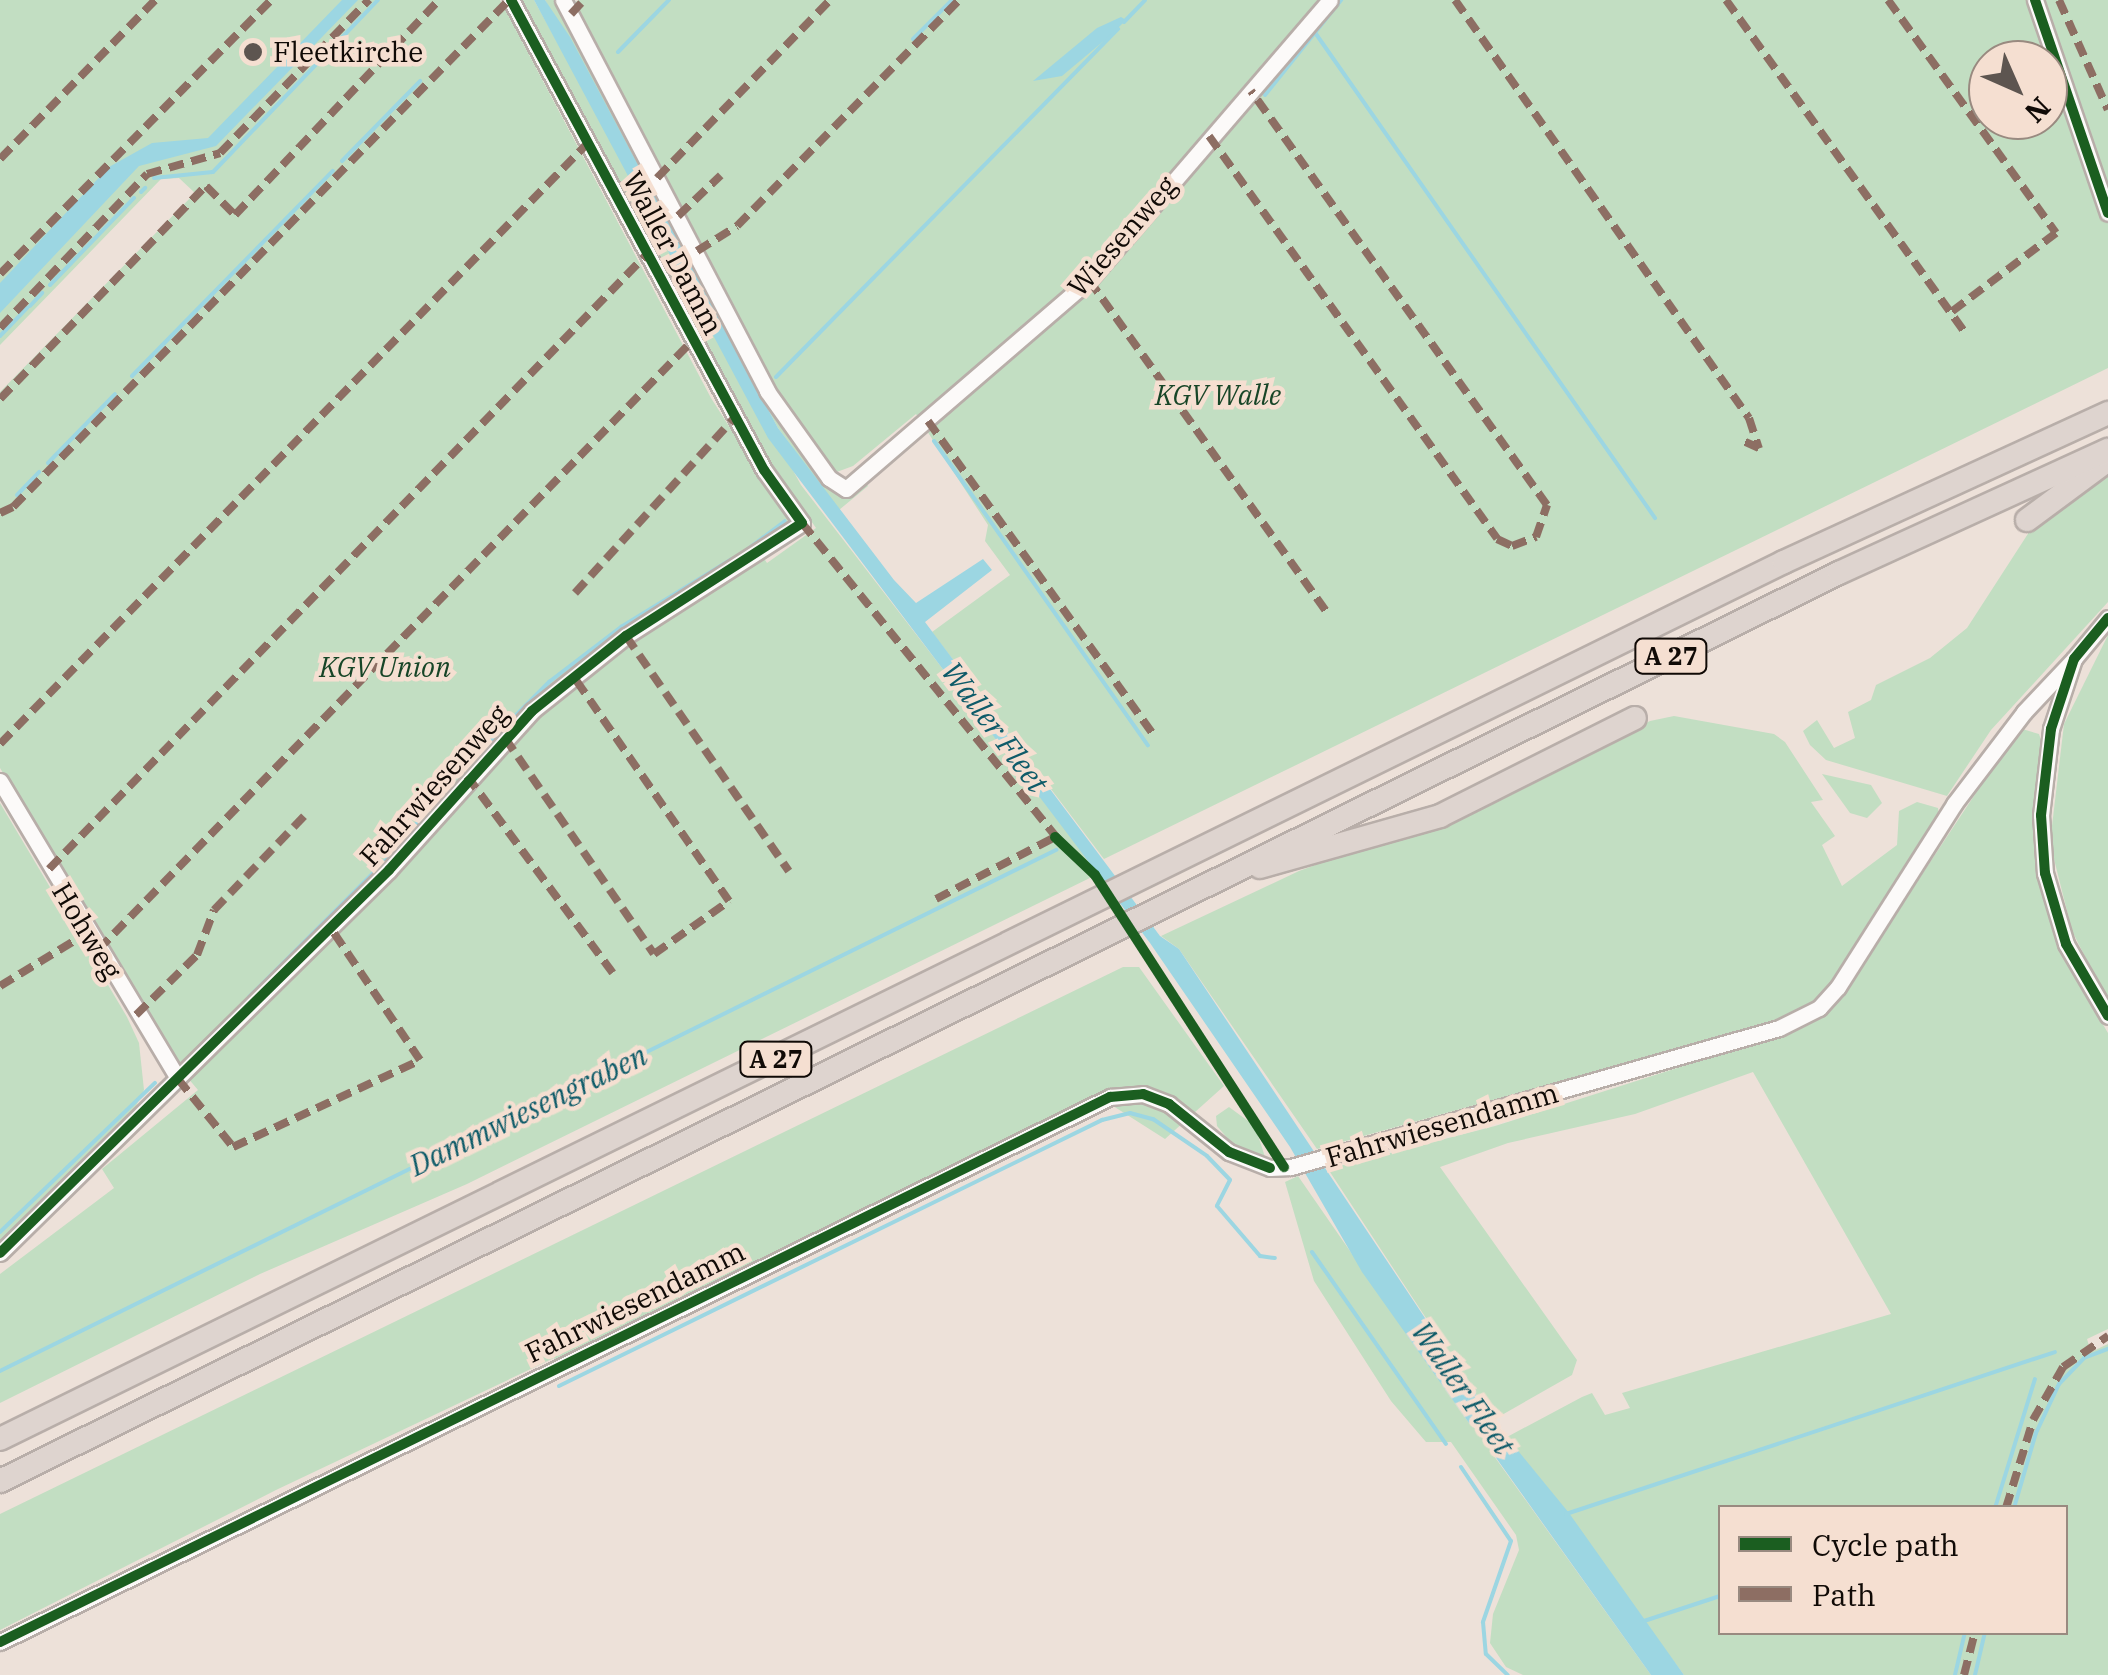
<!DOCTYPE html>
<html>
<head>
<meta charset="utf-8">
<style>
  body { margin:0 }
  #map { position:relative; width:2108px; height:1675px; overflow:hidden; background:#ede1d9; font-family:"IBM Plex Serif",serif }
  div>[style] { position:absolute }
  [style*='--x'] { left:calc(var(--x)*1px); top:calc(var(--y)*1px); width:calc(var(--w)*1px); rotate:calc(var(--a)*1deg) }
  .green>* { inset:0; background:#c2dec2 }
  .water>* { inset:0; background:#9cd6e2 }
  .stream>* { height:4px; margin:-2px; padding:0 2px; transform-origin:2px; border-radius:2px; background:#9cd6e2 }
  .roads { filter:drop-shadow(2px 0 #b8aea9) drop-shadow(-2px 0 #b8aea9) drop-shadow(0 2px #b8aea9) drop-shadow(0 -2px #b8aea9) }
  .minor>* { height:15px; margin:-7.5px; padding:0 7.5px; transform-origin:7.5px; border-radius:7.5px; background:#fcfaf9 }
  .highway>* { height:22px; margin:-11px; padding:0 11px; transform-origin:11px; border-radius:11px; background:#ded4cf }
  .quiet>* { height:8px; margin-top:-4px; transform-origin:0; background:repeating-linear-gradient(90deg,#8d6e63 0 15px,transparent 0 23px) }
  .cycleway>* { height:10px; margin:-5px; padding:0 5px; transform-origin:5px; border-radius:5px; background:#1b5e20 }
  .dots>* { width:28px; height:28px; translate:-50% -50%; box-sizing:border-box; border:5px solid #f5dfd1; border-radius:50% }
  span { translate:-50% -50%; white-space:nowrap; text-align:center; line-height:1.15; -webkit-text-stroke:9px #f5dfd1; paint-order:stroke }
  .shield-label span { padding:2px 8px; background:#f5dfd1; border:2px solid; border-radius:8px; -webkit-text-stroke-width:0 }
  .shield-label { font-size:25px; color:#100a06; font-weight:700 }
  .poi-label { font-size:28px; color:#100a06 }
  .left { translate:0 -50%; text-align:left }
  .street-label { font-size:28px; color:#100a06 }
  .park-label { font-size:28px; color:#174527; font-style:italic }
  .water-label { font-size:30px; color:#0e5b69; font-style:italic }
  .legend { position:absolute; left:1718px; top:1505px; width:350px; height:130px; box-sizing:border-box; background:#f5dfd1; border:2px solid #998a80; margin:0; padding:12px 18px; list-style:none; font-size:30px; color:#100a06 }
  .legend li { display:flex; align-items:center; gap:20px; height:50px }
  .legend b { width:50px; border:2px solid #998a80 }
  .north { position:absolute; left:1968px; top:40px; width:100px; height:100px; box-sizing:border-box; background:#f5dfd1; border:2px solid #998a80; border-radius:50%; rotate:135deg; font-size:28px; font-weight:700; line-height:40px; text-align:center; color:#100a06 }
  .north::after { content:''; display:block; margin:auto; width:35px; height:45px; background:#5d5550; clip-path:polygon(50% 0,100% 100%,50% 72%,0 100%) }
</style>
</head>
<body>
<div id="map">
  <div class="green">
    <div style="clip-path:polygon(0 0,500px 0,711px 398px,789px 520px,755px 545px,767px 563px,816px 528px,759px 445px,519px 0,534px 0,801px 485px,1100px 873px,467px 1184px,260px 1274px,0 1403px,0 1274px,114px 1188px,102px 1169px,198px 1090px,176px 1064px,0 768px,0 392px,195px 193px,179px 178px,161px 179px,0 345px)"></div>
    <div style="clip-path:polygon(545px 0,556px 0,823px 480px,864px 480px,868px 486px,839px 510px,778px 428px)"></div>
    <div style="clip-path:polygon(evenodd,579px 0,2108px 0,2108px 368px,1104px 859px,932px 632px,1010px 575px,985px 541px,988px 525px,916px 414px,853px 466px,834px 473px,773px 388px,573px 3px,579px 0,1988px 60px,2048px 60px,2048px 120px,1988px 120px,1988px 60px)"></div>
    <div style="clip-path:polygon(2108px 476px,2108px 602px,1991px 730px,1947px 796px,1826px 760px,1810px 745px,1803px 731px,1817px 720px,1834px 748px,1855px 738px,1848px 712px,1871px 700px,1876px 685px,1930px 658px,1967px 628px,2033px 526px)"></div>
    <div style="clip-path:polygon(2108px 635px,2108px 1002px,2072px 931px,2050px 843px,2064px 724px)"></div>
    <div style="clip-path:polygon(1674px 716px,1774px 734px,1785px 742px,1823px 800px,1811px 802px,1835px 836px,1822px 845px,1842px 886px,1897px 845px,1899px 811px,1917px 802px,1938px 808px,1939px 818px,1825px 996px,1790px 1017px,1317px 1149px,1179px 949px,1161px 936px,1299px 871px,1487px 802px,1650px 721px)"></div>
    <div style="clip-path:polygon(evenodd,2019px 728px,2039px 734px,2044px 749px,2041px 875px,2049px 916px,2066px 962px,2108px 1033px,2108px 1329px,2087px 1339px,2091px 1352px,2108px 1344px,2108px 1675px,1684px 1675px,1507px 1437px,1582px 1397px,1592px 1393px,1605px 1415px,1630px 1408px,1622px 1393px,1891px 1314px,1753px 1072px,1635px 1114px,1508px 1143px,1440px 1167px,1577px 1360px,1572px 1375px,1493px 1420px,1328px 1169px,1495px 1126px,1740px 1048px,1834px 1007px,2019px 728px,1720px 1508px,2066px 1508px,2066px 1632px,1720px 1632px,1720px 1508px)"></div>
    <div style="clip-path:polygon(1822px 774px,1871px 785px,1882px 803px,1867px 818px,1850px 813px)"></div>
    <div style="clip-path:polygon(0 803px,127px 1017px,139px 1043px,144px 1090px,129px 1120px,0 1241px)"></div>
    <div style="clip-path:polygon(1123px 967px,1139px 967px,1224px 1086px,1165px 1139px,1110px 1104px,562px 1372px,554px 1358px,276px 1490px,0 1630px,0 1514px)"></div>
    <div style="clip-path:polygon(1229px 1107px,1255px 1126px,1265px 1157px,1234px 1146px,1217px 1126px,1216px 1116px)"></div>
    <div style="clip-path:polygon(1298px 1176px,1469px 1423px,1493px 1444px,1494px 1456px,1651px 1675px,1523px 1675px,1506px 1667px,1490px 1643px,1493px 1614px,1519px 1550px,1516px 1535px,1451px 1442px,1426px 1442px,1391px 1401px,1314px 1281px,1285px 1182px)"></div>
  </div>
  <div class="water">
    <div style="clip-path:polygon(342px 0,358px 0,216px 146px,139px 166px,0 313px,0 283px,109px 167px,152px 143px,208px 138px)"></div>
    <div style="clip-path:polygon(534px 0,545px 0,570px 37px,778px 428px,894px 580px,916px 603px,983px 559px,992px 570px,925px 622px,1160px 936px,1179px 949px,1493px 1420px,1569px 1513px,1684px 1675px,1651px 1675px,1494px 1455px,1481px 1427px,1469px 1423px,1362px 1272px,1290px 1147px,1150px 943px,768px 438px)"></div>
    <div style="clip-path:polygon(1121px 17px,1126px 20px,1112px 34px,1062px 76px,1033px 81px,1097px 28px)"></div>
  </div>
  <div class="stream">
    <div style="--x:1124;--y:22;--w:30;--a:-46"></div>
    <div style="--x:1316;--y:34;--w:591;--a:54.99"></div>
    <div style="--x:913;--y:39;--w:55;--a:-45"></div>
    <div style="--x:618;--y:52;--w:73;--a:-45.6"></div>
    <div style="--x:1265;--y:95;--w:122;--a:-51.3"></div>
    <div style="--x:342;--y:161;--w:112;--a:-45.7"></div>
    <div style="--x:154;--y:178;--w:59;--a:-5.8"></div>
    <div style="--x:213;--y:172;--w:238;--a:-46.2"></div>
    <div style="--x:141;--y:192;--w:6;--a:-45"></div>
    <div style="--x:50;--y:285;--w:121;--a:-46"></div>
    <div style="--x:30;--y:306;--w:18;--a:-47"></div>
    <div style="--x:0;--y:336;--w:39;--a:-46"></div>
    <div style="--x:132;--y:376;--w:287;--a:-45.6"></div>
    <div style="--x:776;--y:377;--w:488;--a:-45.5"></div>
    <div style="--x:934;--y:441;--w:372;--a:54.9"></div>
    <div style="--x:48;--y:463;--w:96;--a:-45.8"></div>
    <div style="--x:17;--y:495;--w:32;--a:-46"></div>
    <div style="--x:744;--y:552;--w:51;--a:-37.1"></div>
    <div style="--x:249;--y:997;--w:195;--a:-45"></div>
    <div style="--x:387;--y:859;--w:119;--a:-50.1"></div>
    <div style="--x:463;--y:768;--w:122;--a:-45"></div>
    <div style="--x:549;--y:682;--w:91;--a:-37.4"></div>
    <div style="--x:621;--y:627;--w:130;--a:-31.5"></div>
    <div style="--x:0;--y:1232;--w:215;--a:-43.9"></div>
    <div style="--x:1312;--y:1252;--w:234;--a:55.1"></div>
    <div style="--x:0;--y:1371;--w:1178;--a:-26.26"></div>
    <div style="--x:559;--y:1386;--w:605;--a:-26.1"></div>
    <div style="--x:1102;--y:1120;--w:29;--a:-14"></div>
    <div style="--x:1130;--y:1113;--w:24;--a:15"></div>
    <div style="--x:1153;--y:1119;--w:65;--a:34.4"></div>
    <div style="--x:1207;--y:1156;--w:33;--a:46"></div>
    <div style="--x:1230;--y:1180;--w:29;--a:117"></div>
    <div style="--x:1217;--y:1206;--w:66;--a:49.3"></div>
    <div style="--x:1260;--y:1256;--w:15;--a:8"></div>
    <div style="--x:1461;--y:1467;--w:89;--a:56"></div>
    <div style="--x:1511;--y:1541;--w:86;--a:109.1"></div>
    <div style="--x:1483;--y:1622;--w:32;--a:85"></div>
    <div style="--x:1486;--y:1654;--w:30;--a:44"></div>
    <div style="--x:1995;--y:1508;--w:135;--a:-72.8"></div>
    <div style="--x:2014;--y:1508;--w:78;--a:-73.7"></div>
    <div style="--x:2036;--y:1433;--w:54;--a:-64.9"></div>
    <div style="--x:2059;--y:1384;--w:36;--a:-46"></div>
    <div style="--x:2084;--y:1358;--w:26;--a:-21"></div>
    <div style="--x:1566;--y:1514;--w:515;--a:-18.33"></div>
    <div style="--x:1644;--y:1621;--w:80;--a:-18.2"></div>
    <div style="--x:1955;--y:1675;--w:44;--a:-76.9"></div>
    <div style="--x:1975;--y:1675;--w:44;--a:-76.9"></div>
  </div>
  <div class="roads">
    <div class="minor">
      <div style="--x:563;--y:0;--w:441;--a:62.4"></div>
      <div style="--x:767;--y:391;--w:107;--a:54.5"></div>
      <div style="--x:829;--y:478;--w:20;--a:33"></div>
      <div style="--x:846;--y:489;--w:321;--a:-40.7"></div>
      <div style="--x:1089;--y:280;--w:369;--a:-49.3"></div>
      <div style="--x:2035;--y:0;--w:225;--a:71.1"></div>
      <div style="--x:2108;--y:618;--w:53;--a:129.7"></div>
      <div style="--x:2074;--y:659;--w:74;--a:108.2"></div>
      <div style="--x:2051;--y:729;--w:87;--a:96.6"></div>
      <div style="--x:2041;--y:815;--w:58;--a:86.1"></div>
      <div style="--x:2045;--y:873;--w:74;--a:73.5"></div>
      <div style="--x:2066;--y:944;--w:83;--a:59.7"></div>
      <div style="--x:0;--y:781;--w:347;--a:59.1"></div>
      <div style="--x:0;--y:1253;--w:546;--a:-44.55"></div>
      <div style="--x:389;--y:870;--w:214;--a:-48"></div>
      <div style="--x:532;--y:711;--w:120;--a:-38.6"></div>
      <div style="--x:626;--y:636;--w:209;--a:-32.7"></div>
      <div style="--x:802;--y:523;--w:65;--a:-125.6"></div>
      <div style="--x:764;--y:470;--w:534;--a:-118.29"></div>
      <div style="--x:0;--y:1642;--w:1237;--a:-26.15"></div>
      <div style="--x:1110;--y:1097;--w:33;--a:-5"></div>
      <div style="--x:1143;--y:1094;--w:28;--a:21"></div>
      <div style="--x:1169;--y:1104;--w:77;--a:38.7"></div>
      <div style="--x:1229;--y:1152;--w:44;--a:21.3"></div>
      <div style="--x:1270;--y:1168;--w:21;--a:-3"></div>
      <div style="--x:1291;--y:1167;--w:507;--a:-15.9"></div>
      <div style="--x:1779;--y:1028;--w:45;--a:-26.6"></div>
      <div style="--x:1819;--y:1008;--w:28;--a:-48"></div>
      <div style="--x:1838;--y:987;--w:217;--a:-57.6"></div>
      <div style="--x:1954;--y:804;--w:116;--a:-52.7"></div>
      <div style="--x:2024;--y:712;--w:73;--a:-46.7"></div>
    </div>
    <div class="highway">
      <div style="--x:2027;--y:520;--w:96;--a:-36.5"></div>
      <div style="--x:1260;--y:867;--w:187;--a:-15.8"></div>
      <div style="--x:1440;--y:816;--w:218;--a:-26.7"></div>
      <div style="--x:0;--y:1439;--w:1988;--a:-26.18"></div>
      <div style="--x:1784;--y:562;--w:357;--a:-24.7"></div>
      <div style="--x:0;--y:1481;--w:2051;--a:-26.28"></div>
      <div style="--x:1839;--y:573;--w:296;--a:-24.6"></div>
    </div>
  </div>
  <div class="quiet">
    <div style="--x:1455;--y:0;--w:511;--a:54.88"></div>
    <div style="--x:1749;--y:418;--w:32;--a:72"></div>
    <div style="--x:1759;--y:448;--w:20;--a:-156"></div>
    <div style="--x:1726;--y:0;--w:413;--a:54.3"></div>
    <div style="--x:1888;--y:0;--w:287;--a:54.2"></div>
    <div style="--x:2056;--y:233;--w:131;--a:143"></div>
    <div style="--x:2059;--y:0;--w:120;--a:66"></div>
    <div style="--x:571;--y:14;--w:19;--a:-47"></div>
    <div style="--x:1209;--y:136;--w:495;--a:54.4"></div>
    <div style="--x:1497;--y:539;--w:17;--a:25"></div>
    <div style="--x:1512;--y:546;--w:26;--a:-21"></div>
    <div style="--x:1536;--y:537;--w:34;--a:-71"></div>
    <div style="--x:1547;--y:505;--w:509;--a:-125.56"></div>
    <div style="--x:0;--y:159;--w:222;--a:-45.7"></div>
    <div style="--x:657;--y:178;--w:248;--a:-45.8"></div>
    <div style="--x:678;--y:216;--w:59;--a:-43.6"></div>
    <div style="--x:697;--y:251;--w:47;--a:-32"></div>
    <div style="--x:737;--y:226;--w:317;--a:-45.5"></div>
    <div style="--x:0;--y:274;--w:385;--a:-45.3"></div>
    <div style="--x:1089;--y:280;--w:409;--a:54.4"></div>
    <div style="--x:0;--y:328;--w:213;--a:-46.3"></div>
    <div style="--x:147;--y:174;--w:76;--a:-16"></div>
    <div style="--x:220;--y:153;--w:214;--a:-45.8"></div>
    <div style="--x:0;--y:399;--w:296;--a:-46"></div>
    <div style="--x:206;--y:186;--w:41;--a:45"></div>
    <div style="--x:235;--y:215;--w:296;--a:-46.5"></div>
    <div style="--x:928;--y:421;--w:385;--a:54.3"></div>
    <div style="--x:0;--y:513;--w:14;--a:-25"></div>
    <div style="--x:13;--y:507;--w:709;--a:-45.63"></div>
    <div style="--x:802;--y:523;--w:410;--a:51"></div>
    <div style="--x:575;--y:593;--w:238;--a:-47.7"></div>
    <div style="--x:626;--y:636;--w:286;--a:55.3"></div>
    <div style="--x:505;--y:738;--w:262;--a:55.4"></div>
    <div style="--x:654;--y:954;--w:92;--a:-35.2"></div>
    <div style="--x:729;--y:901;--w:274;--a:-124.7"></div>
    <div style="--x:0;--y:744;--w:841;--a:-45.63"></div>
    <div style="--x:467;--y:776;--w:245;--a:53.5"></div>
    <div style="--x:49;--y:869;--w:858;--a:-45.8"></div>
    <div style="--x:936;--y:899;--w:134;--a:-27.5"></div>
    <div style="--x:98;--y:950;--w:854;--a:-45.71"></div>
    <div style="--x:0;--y:986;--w:102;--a:-31.3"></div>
    <div style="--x:136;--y:1015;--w:86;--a:-44.5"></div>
    <div style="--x:197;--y:955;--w:48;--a:-69.3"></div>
    <div style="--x:214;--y:910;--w:130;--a:-46.2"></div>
    <div style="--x:178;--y:1079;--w:87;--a:51"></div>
    <div style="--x:233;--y:1147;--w:206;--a:-24.9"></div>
    <div style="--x:420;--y:1060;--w:161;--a:-124.1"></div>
    <div style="--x:2006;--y:1508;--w:92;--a:-72.9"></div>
    <div style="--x:2033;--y:1420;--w:61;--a:-60.5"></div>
    <div style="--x:2063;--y:1367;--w:55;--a:-34.6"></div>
    <div style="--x:1964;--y:1675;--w:44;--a:-75.7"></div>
  </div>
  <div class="cycleway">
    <div style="--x:2035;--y:0;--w:225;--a:71.1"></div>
    <div style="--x:2108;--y:618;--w:53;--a:129.7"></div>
    <div style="--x:2074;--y:659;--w:74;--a:108.2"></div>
    <div style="--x:2051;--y:729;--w:87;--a:96.6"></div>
    <div style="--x:2041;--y:815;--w:58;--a:86.1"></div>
    <div style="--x:2045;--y:873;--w:74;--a:73.5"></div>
    <div style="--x:2066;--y:944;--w:83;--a:59.7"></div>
    <div style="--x:1055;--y:837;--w:55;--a:43.5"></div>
    <div style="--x:1095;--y:875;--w:348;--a:57.1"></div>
    <div style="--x:0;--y:1253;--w:546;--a:-44.55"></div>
    <div style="--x:389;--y:870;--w:214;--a:-48"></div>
    <div style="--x:532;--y:711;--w:120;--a:-38.6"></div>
    <div style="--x:626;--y:636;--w:209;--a:-32.7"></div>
    <div style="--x:802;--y:523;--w:65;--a:-125.6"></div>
    <div style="--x:764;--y:470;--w:534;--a:-118.29"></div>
    <div style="--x:0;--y:1642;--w:1237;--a:-26.15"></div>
    <div style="--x:1110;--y:1097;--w:33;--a:-5"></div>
    <div style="--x:1143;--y:1094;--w:28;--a:21"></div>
    <div style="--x:1169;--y:1104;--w:77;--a:38.7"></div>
    <div style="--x:1229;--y:1152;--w:44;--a:21.3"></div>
  </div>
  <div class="dots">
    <div style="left:253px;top:52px;background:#5d5550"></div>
  </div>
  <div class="shield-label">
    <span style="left:1671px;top:656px">A 27</span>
    <span style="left:776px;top:1059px">A 27</span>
  </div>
  <div class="poi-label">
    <span class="left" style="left:273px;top:52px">Fleetkirche</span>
  </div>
  <div class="street-label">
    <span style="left:1122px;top:236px;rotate:-49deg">Wiesenweg</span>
    <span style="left:673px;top:253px;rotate:62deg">Waller Damm</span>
    <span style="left:434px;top:785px;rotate:-48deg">Fahrwiesenweg</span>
    <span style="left:87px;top:931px;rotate:59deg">Hohweg</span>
    <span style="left:1442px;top:1125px;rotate:-16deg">Fahrwiesendamm</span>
    <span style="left:635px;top:1302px;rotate:-26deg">Fahrwiesendamm</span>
  </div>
  <div class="park-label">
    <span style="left:1218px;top:395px">KGV Walle</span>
    <span style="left:385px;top:667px">KGV Union</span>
  </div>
  <div class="water-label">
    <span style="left:995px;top:727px;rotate:53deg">Waller Fleet</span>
    <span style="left:528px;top:1110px;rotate:-26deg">Dammwiesengraben</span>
    <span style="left:1463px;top:1388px;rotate:55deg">Waller Fleet</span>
  </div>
  <ul class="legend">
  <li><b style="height:12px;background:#1b5e20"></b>Cycle path</li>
  <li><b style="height:12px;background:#8d6e63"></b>Path</li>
  </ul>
  <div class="north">N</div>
</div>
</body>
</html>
